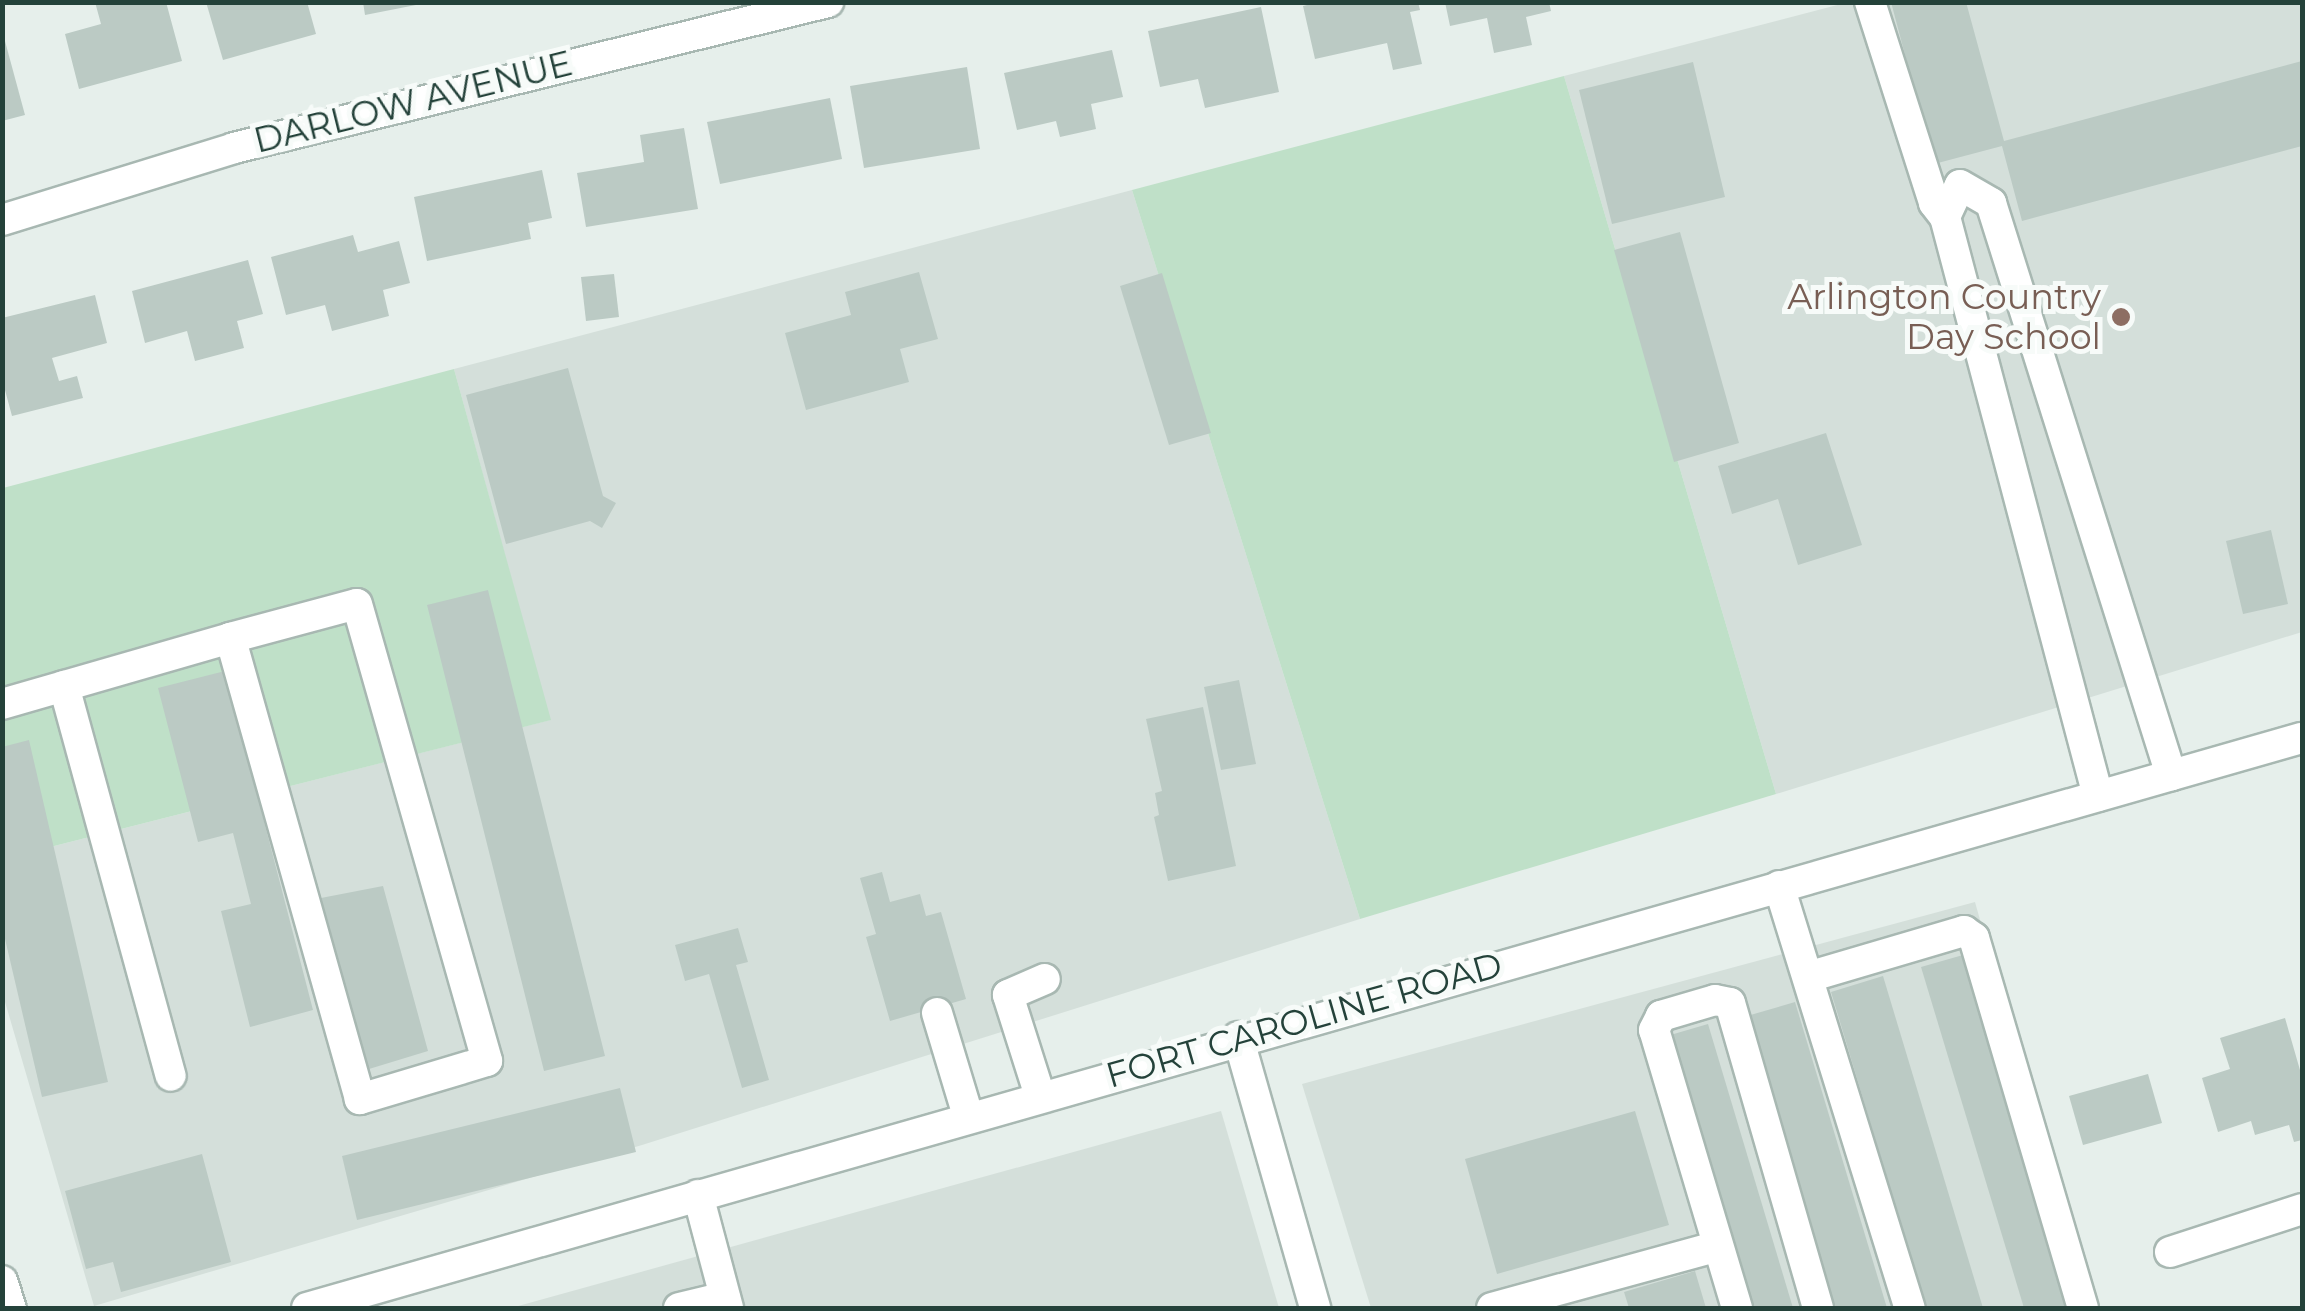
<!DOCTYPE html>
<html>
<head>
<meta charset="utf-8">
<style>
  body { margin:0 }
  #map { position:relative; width:2305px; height:1311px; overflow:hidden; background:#e6efeb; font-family:Montserrat,sans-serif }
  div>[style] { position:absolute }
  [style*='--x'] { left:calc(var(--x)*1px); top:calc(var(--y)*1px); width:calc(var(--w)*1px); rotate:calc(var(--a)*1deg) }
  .built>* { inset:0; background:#d4dfda }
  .green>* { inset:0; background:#bfe0c8 }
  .building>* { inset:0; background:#bbcac4 }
  .roads { filter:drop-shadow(2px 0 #a8b8b2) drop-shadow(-2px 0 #a8b8b2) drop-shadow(0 2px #a8b8b2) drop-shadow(0 -2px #a8b8b2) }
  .minor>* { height:30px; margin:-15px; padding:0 15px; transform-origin:15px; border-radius:15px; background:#fff }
  .dots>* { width:28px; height:28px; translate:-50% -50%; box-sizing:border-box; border:5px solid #f7fbf9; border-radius:50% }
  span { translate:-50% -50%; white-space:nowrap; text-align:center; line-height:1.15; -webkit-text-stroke:10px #f7fbf9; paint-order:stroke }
  .street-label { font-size:35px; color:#24423a }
  .education-label { font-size:35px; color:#785e54 }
  .right { translate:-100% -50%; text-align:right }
  .frame { position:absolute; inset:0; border:5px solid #24423a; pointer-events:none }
</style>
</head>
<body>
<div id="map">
  <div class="built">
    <div style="clip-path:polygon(1845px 3px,2302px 3px,2302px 632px,1776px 794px,1564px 76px)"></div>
    <div style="clip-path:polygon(1132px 190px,1360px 919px,642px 1145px,94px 1306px,3px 995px,3px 859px,550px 720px,454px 369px)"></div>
    <div style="clip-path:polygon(1975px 902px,2089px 1308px,1371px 1308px,1302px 1084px)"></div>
    <div style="clip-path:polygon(1221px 1111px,1279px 1308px,511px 1308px)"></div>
  </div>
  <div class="green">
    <div style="clip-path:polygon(1564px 76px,1776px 794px,1360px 919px,1132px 190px)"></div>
    <div style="clip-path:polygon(454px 369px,551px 720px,3px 859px,3px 488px)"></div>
  </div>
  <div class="building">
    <div style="clip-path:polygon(95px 2px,166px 2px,182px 61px,79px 89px,65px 34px,101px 24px)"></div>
    <div style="clip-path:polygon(206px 2px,307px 2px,316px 34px,223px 60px)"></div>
    <div style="clip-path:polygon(363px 2px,421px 2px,421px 4px,365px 15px)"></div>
    <div style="clip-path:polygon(1319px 2px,1418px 2px,1420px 10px,1410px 12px,1422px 64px,1393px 70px,1387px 43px,1315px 59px,1303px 6px)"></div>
    <div style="clip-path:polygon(1445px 2px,1549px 2px,1551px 11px,1526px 17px,1532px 45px,1494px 53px,1487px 18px,1450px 26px)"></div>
    <div style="clip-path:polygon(1891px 2px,1966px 2px,2004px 141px,2302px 61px,2302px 146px,2022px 221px,2002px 146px,1934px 164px)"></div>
    <div style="clip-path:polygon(1261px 7px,1279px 92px,1205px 108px,1198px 79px,1160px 87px,1148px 31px)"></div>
    <div style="clip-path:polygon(2px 30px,25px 115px,2px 121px)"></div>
    <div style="clip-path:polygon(1112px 50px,1123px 97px,1091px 104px,1096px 129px,1060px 137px,1056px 121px,1017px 130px,1004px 73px)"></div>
    <div style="clip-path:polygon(1693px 62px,1725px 197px,1612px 224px,1579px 90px)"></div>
    <div style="clip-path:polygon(967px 67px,980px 149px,864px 168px,850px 86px)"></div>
    <div style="clip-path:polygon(830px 98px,842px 159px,720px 184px,707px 122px)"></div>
    <div style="clip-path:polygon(684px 128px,698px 209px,586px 227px,577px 173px,644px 162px,640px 135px)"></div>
    <div style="clip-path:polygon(542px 170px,552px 218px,528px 223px,531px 239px,427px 261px,414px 197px)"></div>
    <div style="clip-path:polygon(1680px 232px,1739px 443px,1674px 462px,1614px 250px)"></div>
    <div style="clip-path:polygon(353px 235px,358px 252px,399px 241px,410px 283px,383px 290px,389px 316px,332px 331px,325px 305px,286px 315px,271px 257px)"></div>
    <div style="clip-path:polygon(248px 260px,263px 314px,237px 321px,244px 348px,195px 361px,187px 331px,145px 343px,132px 291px)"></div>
    <div style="clip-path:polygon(919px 272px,938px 339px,900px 349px,909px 382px,806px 410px,785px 333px,851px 315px,845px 292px)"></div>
    <div style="clip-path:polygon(1162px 273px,1211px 433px,1169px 445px,1120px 286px)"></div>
    <div style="clip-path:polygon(614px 274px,619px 317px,586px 321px,581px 277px)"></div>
    <div style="clip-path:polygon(95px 295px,107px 343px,52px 358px,59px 381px,77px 376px,83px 398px,12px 416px,2px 379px,2px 318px)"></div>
    <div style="clip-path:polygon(568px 368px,603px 496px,616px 503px,602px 528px,590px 521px,506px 544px,466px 395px)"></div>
    <div style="clip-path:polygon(1826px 433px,1862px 545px,1798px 565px,1778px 499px,1732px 514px,1718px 466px)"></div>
    <div style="clip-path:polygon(2271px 530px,2288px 604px,2243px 614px,2226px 541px)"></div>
    <div style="clip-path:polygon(488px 590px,605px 1056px,544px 1071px,427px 605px)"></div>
    <div style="clip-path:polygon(225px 671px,313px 1010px,250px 1027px,221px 911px,251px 904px,233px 833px,198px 842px,158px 688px)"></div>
    <div style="clip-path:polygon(1239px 680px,1256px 764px,1221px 770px,1204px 687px)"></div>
    <div style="clip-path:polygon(1203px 707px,1236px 866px,1168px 881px,1154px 817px,1159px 815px,1155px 793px,1162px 791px,1146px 719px)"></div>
    <div style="clip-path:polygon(29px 740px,108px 1082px,42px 1097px,2px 926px,2px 747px)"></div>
    <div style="clip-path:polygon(882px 872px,890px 902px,920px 894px,926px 916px,941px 912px,966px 999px,890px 1021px,866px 937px,876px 934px,860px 878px)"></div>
    <div style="clip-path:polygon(383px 886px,428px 1051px,369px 1069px,321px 898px)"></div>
    <div style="clip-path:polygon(738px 928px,748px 962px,736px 965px,769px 1080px,742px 1088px,709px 974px,685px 981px,675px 945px)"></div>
    <div style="clip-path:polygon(1963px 955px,2069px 1308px,2024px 1308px,1921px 967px)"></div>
    <div style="clip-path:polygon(1883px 976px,1983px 1308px,1926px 1308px,1831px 992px)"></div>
    <div style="clip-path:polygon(1795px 1002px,1887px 1308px,1835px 1308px,1747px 1016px)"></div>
    <div style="clip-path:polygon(2285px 1018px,2302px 1077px,2302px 1140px,2294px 1142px,2289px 1125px,2255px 1135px,2251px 1121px,2218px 1132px,2202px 1078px,2230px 1069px,2220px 1038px)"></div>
    <div style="clip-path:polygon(1708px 1024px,1793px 1308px,1748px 1308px,1667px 1036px)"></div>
    <div style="clip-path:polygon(2148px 1074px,2162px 1123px,2083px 1145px,2069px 1096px)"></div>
    <div style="clip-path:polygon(620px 1088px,636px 1152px,357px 1220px,342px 1156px)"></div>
    <div style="clip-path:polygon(1635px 1111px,1669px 1225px,1497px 1274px,1465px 1159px)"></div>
    <div style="clip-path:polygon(202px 1154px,231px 1262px,121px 1292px,113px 1262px,86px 1269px,65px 1191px)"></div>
    <div style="clip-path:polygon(1695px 1271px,1706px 1308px,1629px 1308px,1624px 1292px)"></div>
  </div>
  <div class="roads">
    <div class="minor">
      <div style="--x:1870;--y:2;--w:211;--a:72.3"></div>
      <div style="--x:1934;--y:203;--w:18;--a:52"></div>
      <div style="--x:2;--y:220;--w:243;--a:-17.2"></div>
      <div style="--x:234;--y:148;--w:612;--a:-13.81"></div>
      <div style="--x:357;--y:604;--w:475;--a:74.1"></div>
      <div style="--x:487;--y:1061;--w:133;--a:163.3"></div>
      <div style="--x:360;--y:1099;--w:479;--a:-105.7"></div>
      <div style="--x:230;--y:638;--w:131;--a:-15"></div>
      <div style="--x:64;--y:686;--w:404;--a:74.7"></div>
      <div style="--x:2;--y:704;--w:237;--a:-16.1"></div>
      <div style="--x:2098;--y:796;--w:599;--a:-104.8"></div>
      <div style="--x:1945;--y:217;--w:35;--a:-65"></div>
      <div style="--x:1960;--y:185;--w:36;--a:30"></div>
      <div style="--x:1991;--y:203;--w:600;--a:72.53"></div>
      <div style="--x:1779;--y:886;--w:442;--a:72.8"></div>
      <div style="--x:1808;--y:977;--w:163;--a:-16.4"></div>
      <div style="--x:1964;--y:931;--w:12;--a:35"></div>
      <div style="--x:1974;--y:938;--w:386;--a:73.6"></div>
      <div style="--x:937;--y:1013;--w:108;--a:73.2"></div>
      <div style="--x:1238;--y:1037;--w:282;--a:74.1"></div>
      <div style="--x:1040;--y:1096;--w:106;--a:-107.6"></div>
      <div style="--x:1008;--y:995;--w:40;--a:-23.4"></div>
      <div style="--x:698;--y:1195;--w:117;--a:75.1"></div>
      <div style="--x:2170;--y:1252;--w:139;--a:-18"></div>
      <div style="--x:2;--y:1281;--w:28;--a:72"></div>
      <div style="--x:307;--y:1308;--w:2075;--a:-15.95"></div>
      <div style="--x:679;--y:1308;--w:47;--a:-13.4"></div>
      <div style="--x:1492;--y:1308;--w:234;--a:-15.3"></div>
      <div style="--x:1737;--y:1308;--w:290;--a:-106.6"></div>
      <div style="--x:1654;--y:1030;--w:16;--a:-63"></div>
      <div style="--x:1661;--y:1016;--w:56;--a:-16.5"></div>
      <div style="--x:1715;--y:1000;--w:15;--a:11"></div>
      <div style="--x:1730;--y:1003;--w:317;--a:73.9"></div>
    </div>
  </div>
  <div class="dots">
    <div style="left:2121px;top:317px;background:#8d6e63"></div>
  </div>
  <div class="street-label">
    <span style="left:413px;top:102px;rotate:-14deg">DARLOW AVENUE</span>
    <span style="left:1304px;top:1020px;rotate:-16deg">FORT CAROLINE ROAD</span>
  </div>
  <div class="education-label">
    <span class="right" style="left:2101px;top:317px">Arlington Country<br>Day School</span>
  </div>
  <div class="frame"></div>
</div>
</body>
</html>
